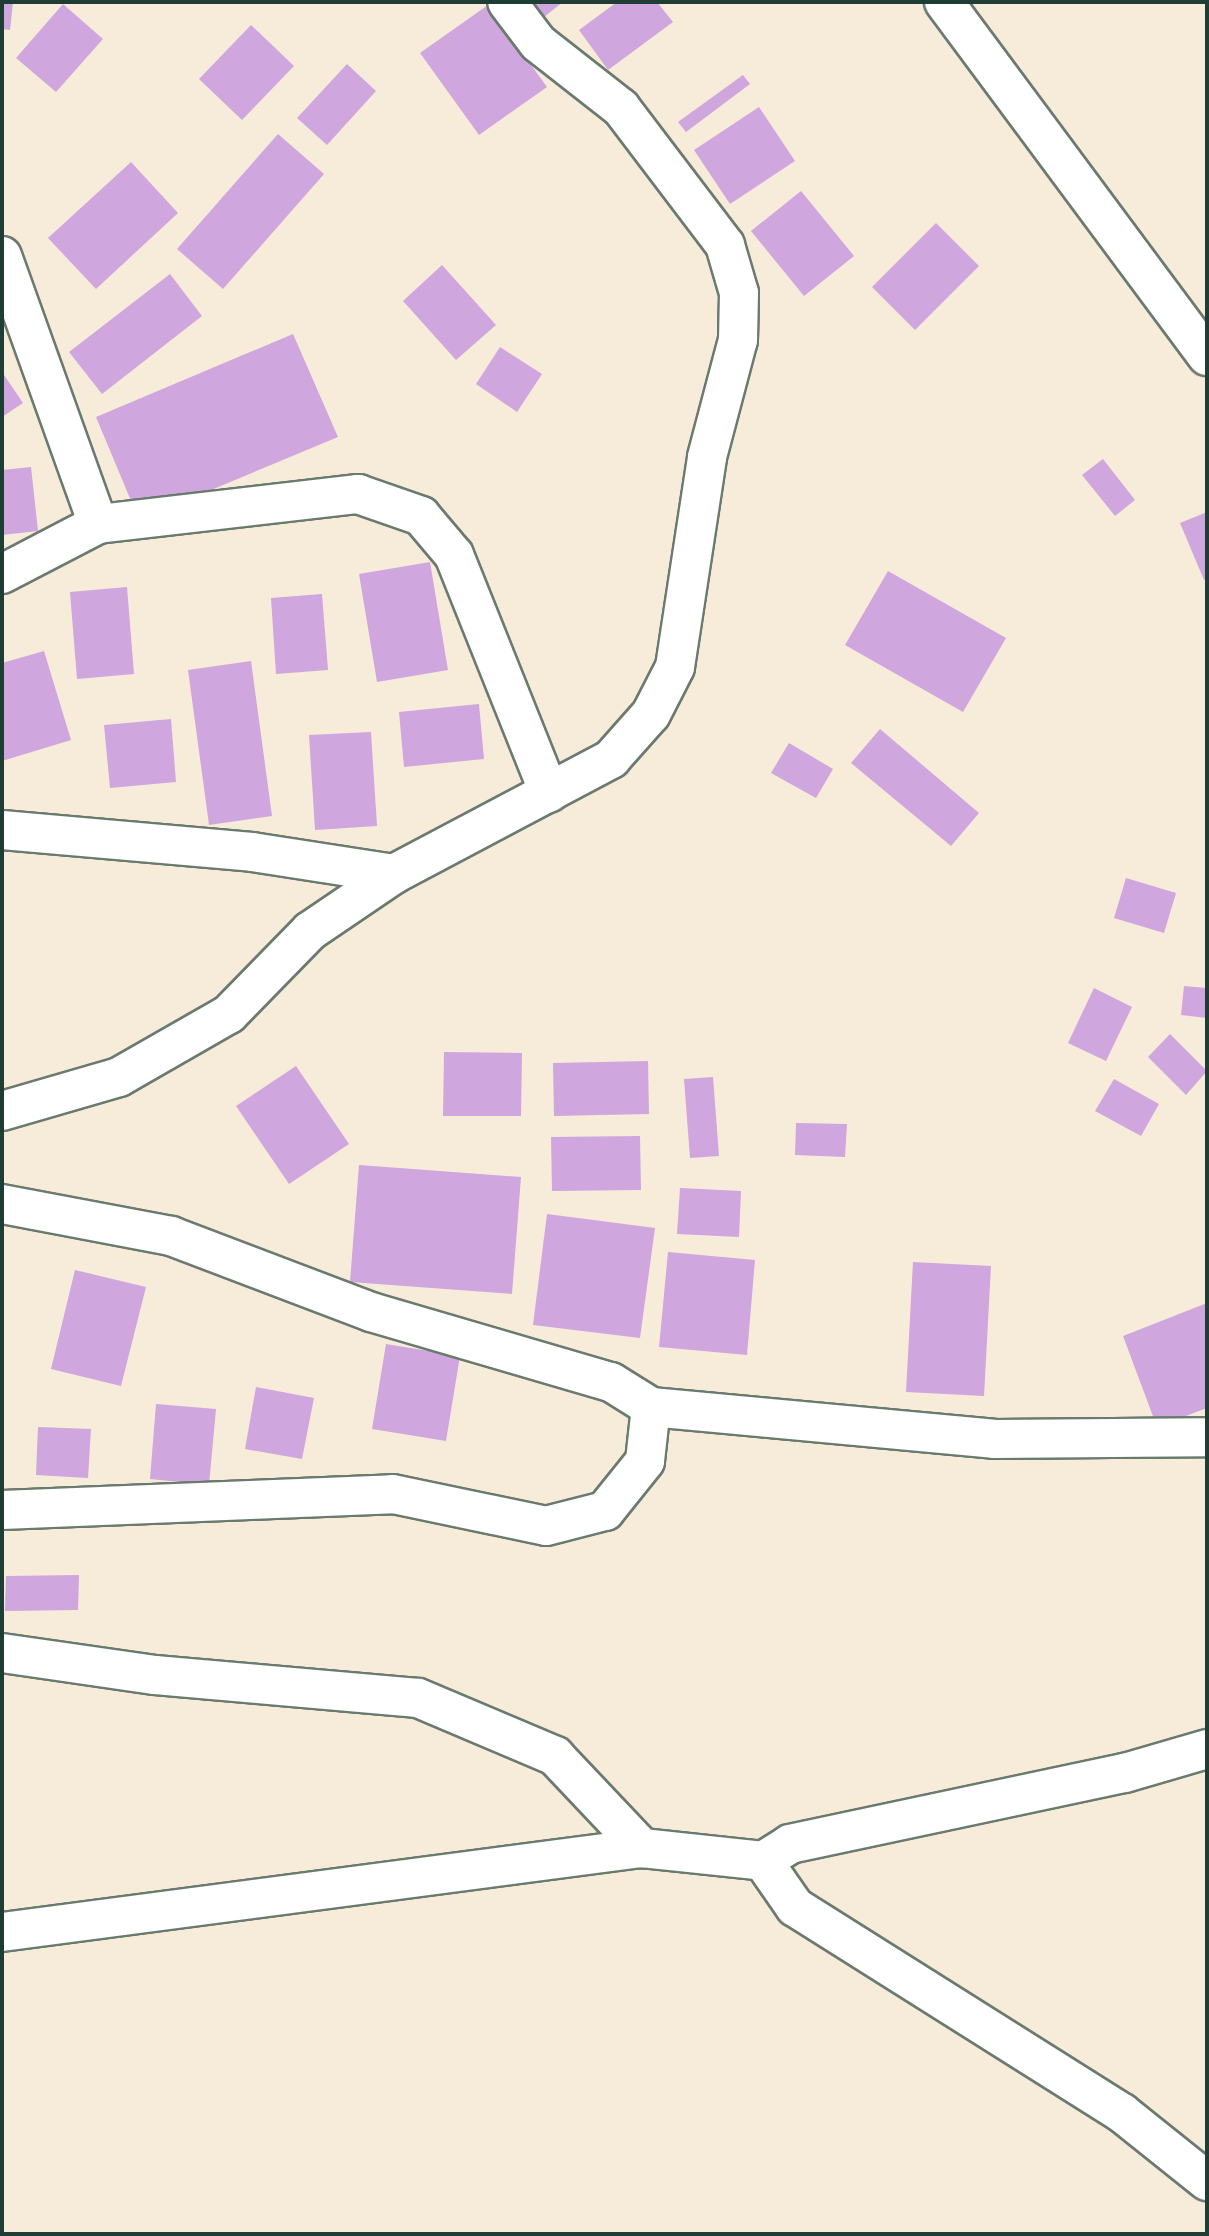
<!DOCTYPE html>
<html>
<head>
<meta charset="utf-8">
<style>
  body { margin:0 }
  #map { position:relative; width:1209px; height:2236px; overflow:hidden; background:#f7ecda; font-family:"EB Garamond",serif }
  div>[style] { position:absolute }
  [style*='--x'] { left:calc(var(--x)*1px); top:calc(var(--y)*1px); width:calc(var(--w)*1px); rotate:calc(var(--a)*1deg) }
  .building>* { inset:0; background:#cfa6de }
  .roads { filter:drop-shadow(2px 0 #6b7a6e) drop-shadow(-2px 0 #6b7a6e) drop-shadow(0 2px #6b7a6e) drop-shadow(0 -2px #6b7a6e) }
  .street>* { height:38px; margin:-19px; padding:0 19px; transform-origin:19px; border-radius:19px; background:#fff }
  span { translate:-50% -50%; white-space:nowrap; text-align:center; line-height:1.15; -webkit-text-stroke:7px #fff; paint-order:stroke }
  .frame { position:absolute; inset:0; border:4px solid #1f3d34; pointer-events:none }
</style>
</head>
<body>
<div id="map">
  <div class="building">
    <div style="clip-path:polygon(2px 2px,13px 2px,10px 30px,2px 29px)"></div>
    <div style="clip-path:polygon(531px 2px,563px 2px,544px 17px)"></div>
    <div style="clip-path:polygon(617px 2px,657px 2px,673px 22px,608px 70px,579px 30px)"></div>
    <div style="clip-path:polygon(63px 4px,103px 39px,56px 92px,16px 58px)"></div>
    <div style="clip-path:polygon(488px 5px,547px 87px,479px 135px,420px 53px)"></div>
    <div style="clip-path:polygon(251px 25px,294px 66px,242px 120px,199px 79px)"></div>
    <div style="clip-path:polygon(347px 64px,376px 91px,327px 145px,297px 118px)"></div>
    <div style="clip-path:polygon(743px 75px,750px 84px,686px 132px,678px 122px)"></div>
    <div style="clip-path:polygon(759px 107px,795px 161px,730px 204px,694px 150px)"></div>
    <div style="clip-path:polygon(278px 134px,324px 174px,223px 289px,177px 249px)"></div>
    <div style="clip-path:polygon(131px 162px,178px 213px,96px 289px,48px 238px)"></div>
    <div style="clip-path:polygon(801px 191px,854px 256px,804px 296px,751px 231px)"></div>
    <div style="clip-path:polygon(936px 223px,979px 266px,915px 330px,872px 287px)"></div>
    <div style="clip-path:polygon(442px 265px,496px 325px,456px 360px,403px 301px)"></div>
    <div style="clip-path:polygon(170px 274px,202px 316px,102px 394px,69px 352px)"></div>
    <div style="clip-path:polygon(293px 334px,338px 437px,139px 520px,96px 417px)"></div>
    <div style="clip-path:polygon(500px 347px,542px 374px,517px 412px,476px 384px)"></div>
    <div style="clip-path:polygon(2px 372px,23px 403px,2px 417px)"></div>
    <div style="clip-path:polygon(1103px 459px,1135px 500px,1115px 516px,1082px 475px)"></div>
    <div style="clip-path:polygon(31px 467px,38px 531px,2px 535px,2px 470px)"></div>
    <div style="clip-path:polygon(1207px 512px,1207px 579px,1204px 580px,1180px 523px)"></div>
    <div style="clip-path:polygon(430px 562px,448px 670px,377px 682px,359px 574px)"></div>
    <div style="clip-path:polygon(888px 571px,1006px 638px,963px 712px,845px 645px)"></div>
    <div style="clip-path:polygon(127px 587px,134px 674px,77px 679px,70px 592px)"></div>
    <div style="clip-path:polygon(322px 594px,328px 670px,276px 674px,271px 598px)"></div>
    <div style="clip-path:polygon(44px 651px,71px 740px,2px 761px,2px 663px)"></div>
    <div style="clip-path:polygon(251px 661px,272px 816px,209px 825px,188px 670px)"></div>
    <div style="clip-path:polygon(479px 704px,484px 759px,404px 767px,399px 712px)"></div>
    <div style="clip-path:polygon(171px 719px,176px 782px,110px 788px,104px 725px)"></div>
    <div style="clip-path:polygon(880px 729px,979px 813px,951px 846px,851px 763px)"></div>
    <div style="clip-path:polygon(371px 732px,377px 826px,315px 830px,309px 735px)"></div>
    <div style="clip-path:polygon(789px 743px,833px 769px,816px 798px,771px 773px)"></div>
    <div style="clip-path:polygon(1126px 878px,1176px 893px,1164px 933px,1114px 918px)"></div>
    <div style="clip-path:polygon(1184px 986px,1207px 988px,1207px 1018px,1181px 1015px)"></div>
    <div style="clip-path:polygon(1094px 988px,1132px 1007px,1106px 1061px,1068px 1043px)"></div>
    <div style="clip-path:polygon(1170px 1034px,1207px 1071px,1186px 1095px,1148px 1057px)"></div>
    <div style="clip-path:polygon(444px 1052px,522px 1053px,521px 1116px,443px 1116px)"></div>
    <div style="clip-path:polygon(648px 1061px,649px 1114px,554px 1116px,553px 1063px)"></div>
    <div style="clip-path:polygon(296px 1066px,349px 1144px,289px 1184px,236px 1106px)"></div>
    <div style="clip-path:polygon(713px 1077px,719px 1156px,690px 1158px,684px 1079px)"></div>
    <div style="clip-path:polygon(1114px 1079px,1159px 1104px,1141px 1136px,1095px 1111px)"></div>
    <div style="clip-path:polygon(796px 1123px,847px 1124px,845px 1157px,795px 1155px)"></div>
    <div style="clip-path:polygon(640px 1136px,641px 1190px,552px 1191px,551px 1137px)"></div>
    <div style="clip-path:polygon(359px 1165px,521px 1177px,512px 1294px,350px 1282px)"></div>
    <div style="clip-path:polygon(680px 1188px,741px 1191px,739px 1237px,677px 1234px)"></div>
    <div style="clip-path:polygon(547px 1214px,655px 1228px,640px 1338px,533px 1325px)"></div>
    <div style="clip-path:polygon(668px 1252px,755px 1260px,747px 1355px,659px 1347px)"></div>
    <div style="clip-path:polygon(913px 1262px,991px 1266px,984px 1396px,906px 1392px)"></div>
    <div style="clip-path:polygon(75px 1270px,146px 1287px,121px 1386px,51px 1369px)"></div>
    <div style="clip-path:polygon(1207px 1303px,1207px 1408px,1157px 1427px,1123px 1336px)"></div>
    <div style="clip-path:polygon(386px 1344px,460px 1356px,446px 1441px,372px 1429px)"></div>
    <div style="clip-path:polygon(256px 1387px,314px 1398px,302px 1459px,245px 1449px)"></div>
    <div style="clip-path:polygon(156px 1404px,216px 1409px,209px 1485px,150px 1479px)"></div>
    <div style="clip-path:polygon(38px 1427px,91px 1429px,88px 1478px,36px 1475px)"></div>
    <div style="clip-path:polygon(79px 1575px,78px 1610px,5px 1611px,6px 1576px)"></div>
  </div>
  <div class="roads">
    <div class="street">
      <div style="--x:944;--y:2;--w:441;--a:53.4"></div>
      <div style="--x:2;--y:256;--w:285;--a:70.3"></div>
      <div style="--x:2;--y:574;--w:108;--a:-27.5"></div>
      <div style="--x:98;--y:524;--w:262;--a:-6.6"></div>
      <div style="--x:358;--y:494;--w:67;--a:19.2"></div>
      <div style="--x:421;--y:516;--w:51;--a:49.8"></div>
      <div style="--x:454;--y:555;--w:256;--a:68.2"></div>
      <div style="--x:2;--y:830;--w:251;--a:5"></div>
      <div style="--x:252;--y:852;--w:144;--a:8.8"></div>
      <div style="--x:2;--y:1111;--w:122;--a:-16.2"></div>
      <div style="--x:119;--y:1077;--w:127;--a:-29.8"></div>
      <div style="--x:229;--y:1014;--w:116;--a:-45.7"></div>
      <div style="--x:310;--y:931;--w:102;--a:-34.2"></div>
      <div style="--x:394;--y:874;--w:246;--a:-27.9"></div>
      <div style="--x:611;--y:759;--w:60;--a:-48.4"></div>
      <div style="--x:651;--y:714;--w:53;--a:-62.9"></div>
      <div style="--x:675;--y:667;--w:212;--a:-81.3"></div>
      <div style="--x:707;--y:457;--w:121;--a:-75.2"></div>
      <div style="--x:738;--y:340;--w:47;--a:-88.8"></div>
      <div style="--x:739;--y:293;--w:50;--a:-106.3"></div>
      <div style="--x:725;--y:245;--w:172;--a:-127.2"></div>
      <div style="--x:621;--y:108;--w:105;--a:-141.9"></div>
      <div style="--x:538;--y:43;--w:51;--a:-127.1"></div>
      <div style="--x:2;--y:1204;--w:172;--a:10.7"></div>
      <div style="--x:171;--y:1236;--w:214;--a:20.8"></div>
      <div style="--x:371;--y:1312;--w:250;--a:16.3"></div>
      <div style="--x:611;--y:1382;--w:47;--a:32"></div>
      <div style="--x:651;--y:1407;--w:344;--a:5.3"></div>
      <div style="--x:994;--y:1439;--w:213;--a:-0.5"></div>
      <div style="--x:2;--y:1510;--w:391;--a:-2.3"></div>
      <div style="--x:393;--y:1494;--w:156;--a:11.8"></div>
      <div style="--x:546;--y:1526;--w:61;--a:-14.3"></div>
      <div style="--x:605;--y:1511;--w:64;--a:-51.3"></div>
      <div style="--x:645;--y:1461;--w:54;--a:-83.7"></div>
      <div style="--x:2;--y:1653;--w:155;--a:8.2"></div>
      <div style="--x:155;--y:1675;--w:264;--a:5"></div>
      <div style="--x:418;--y:1698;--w:149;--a:22.9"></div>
      <div style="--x:555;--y:1756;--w:127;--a:46.6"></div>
      <div style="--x:763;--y:1861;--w:56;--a:55.2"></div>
      <div style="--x:795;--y:1907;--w:386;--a:32.2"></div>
      <div style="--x:1122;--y:2113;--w:109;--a:38.7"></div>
      <div style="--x:2;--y:1932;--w:645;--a:-7.48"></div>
      <div style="--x:642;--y:1848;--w:122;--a:6.1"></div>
      <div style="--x:763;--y:1861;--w:32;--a:-32"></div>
      <div style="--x:790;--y:1844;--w:342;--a:-12"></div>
      <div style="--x:1125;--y:1773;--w:85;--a:-16.3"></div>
    </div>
  </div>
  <div class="frame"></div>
</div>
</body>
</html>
